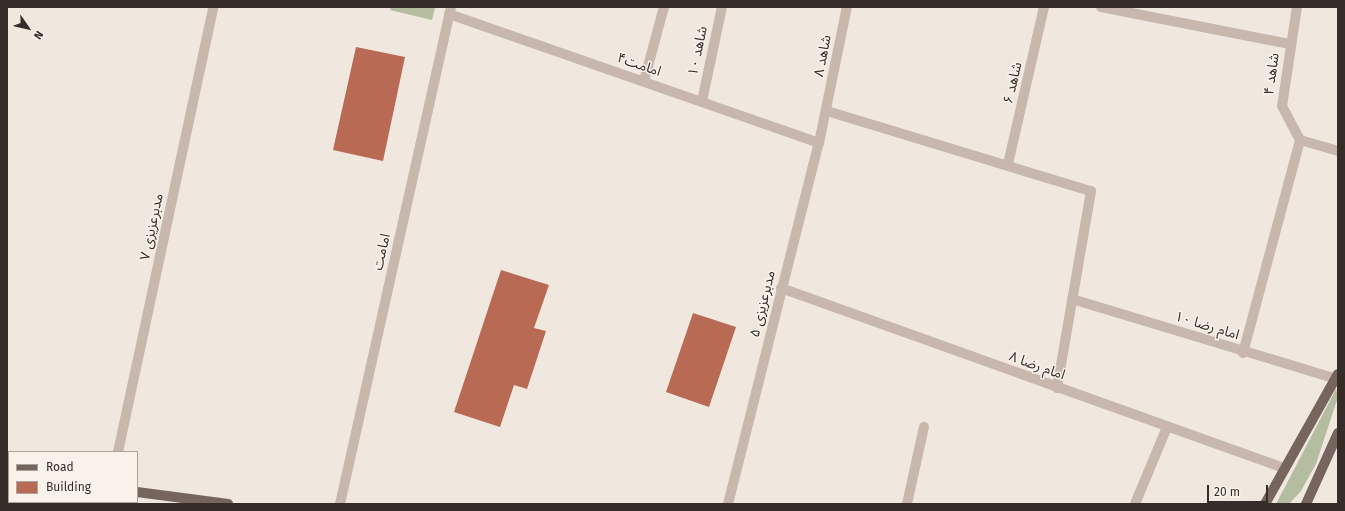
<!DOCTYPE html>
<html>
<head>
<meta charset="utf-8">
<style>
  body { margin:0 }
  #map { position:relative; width:1345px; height:511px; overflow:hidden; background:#f0e7df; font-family:"Fira Sans","Noto Sans Arabic",sans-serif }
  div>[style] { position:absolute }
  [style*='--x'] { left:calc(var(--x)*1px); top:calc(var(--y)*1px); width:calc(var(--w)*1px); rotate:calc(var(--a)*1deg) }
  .green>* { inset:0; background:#b5bda1 }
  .building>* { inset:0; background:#b86a55 }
  .minor>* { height:10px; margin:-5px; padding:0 5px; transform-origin:5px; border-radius:5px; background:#c7b7ac }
  .major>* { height:10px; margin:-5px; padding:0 5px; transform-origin:5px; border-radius:5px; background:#76655d }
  span { translate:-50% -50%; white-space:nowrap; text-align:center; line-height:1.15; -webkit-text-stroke:3px #f8f2eb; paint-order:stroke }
  .street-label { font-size:14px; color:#362d2a }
  .frame { position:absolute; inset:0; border:8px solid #362d2a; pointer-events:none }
  .legend { position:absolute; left:8px; top:451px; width:130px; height:52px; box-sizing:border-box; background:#f8f2eb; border:1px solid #aaa39e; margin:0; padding:5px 7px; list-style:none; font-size:12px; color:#362d2a }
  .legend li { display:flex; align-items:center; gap:8px; height:20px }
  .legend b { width:20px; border:1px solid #aaa39e }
  .north { position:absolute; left:8px; top:8px; width:40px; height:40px; -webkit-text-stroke:3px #f8f2eb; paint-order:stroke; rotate:124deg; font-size:11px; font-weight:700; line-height:16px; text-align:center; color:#362d2a }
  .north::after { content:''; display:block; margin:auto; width:14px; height:18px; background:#362d2a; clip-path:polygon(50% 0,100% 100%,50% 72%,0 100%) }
  .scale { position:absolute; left:1207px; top:485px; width:61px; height:18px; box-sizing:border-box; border:2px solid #362d2a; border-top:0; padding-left:5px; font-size:12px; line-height:14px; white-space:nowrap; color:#362d2a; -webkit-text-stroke:3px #f8f2eb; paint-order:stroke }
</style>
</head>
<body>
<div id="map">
  <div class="green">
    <div style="clip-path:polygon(391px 7px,435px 7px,432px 20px,390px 10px)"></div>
    <div style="clip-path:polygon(1336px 389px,1338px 397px,1316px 464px,1301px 491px,1289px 504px,1276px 504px)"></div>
  </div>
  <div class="building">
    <div style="clip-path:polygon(356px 47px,405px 57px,383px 161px,333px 150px)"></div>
    <div style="clip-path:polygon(501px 270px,549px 285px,534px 328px,546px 331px,527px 389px,514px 385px,500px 427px,454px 412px)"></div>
    <div style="clip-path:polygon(693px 313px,736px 327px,709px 407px,666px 392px)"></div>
  </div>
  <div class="minor">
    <div style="--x:1101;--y:7;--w:193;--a:11.1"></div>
    <div style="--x:1297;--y:7;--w:100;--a:98.6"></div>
    <div style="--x:1282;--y:106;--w:38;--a:62"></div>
    <div style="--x:449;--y:14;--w:392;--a:19.2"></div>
    <div style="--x:644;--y:81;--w:77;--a:-74.9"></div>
    <div style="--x:702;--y:101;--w:96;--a:-78"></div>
    <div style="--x:827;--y:111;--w:276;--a:16.9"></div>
    <div style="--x:1091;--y:191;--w:200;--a:99.8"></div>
    <div style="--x:1300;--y:140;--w:40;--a:16"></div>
    <div style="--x:1008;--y:164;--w:161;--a:-77.1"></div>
    <div style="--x:781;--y:288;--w:534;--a:19.69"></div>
    <div style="--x:1072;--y:299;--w:274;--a:16.8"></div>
    <div style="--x:1243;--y:353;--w:220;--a:-75"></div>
    <div style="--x:118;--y:452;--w:455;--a:-77.9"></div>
    <div style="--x:340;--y:504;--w:509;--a:-77.41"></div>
    <div style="--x:728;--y:504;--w:372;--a:-75.9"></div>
    <div style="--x:819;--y:143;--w:139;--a:-78.4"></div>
    <div style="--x:907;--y:504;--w:79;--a:-77.6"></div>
    <div style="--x:1135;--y:504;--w:83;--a:-67.4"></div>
  </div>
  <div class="major">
    <div style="--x:7;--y:476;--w:2;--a:0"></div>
    <div style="--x:137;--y:492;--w:92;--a:7.5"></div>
    <div style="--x:1265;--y:504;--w:149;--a:-60.7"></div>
    <div style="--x:1306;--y:504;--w:78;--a:-65.7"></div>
  </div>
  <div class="street-label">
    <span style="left:698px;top:51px;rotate:-78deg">شاهد ۱۰</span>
    <span style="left:823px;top:56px;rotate:-79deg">شاهد ۸</span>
    <span style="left:639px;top:65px;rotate:19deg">امامت۴</span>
    <span style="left:1272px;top:74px;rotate:-82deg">شاهد ۴</span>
    <span style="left:1013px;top:83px;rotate:-77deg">شاهد ۶</span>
    <span style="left:152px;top:227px;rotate:-78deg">مدبرعزیزی ۷</span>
    <span style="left:382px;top:252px;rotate:-77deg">امامت</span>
    <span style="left:763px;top:304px;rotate:-76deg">مدبرعزیزی ۵</span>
    <span style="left:1207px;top:326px;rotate:17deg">امام رضا ۱۰</span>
    <span style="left:1037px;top:366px;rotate:20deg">امام رضا ۸</span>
  </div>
  <div class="frame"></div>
  <ul class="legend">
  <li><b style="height:5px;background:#76655d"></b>Road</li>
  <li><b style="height:11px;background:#b86a55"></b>Building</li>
  </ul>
  <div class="north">N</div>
  <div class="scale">20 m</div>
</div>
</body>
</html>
